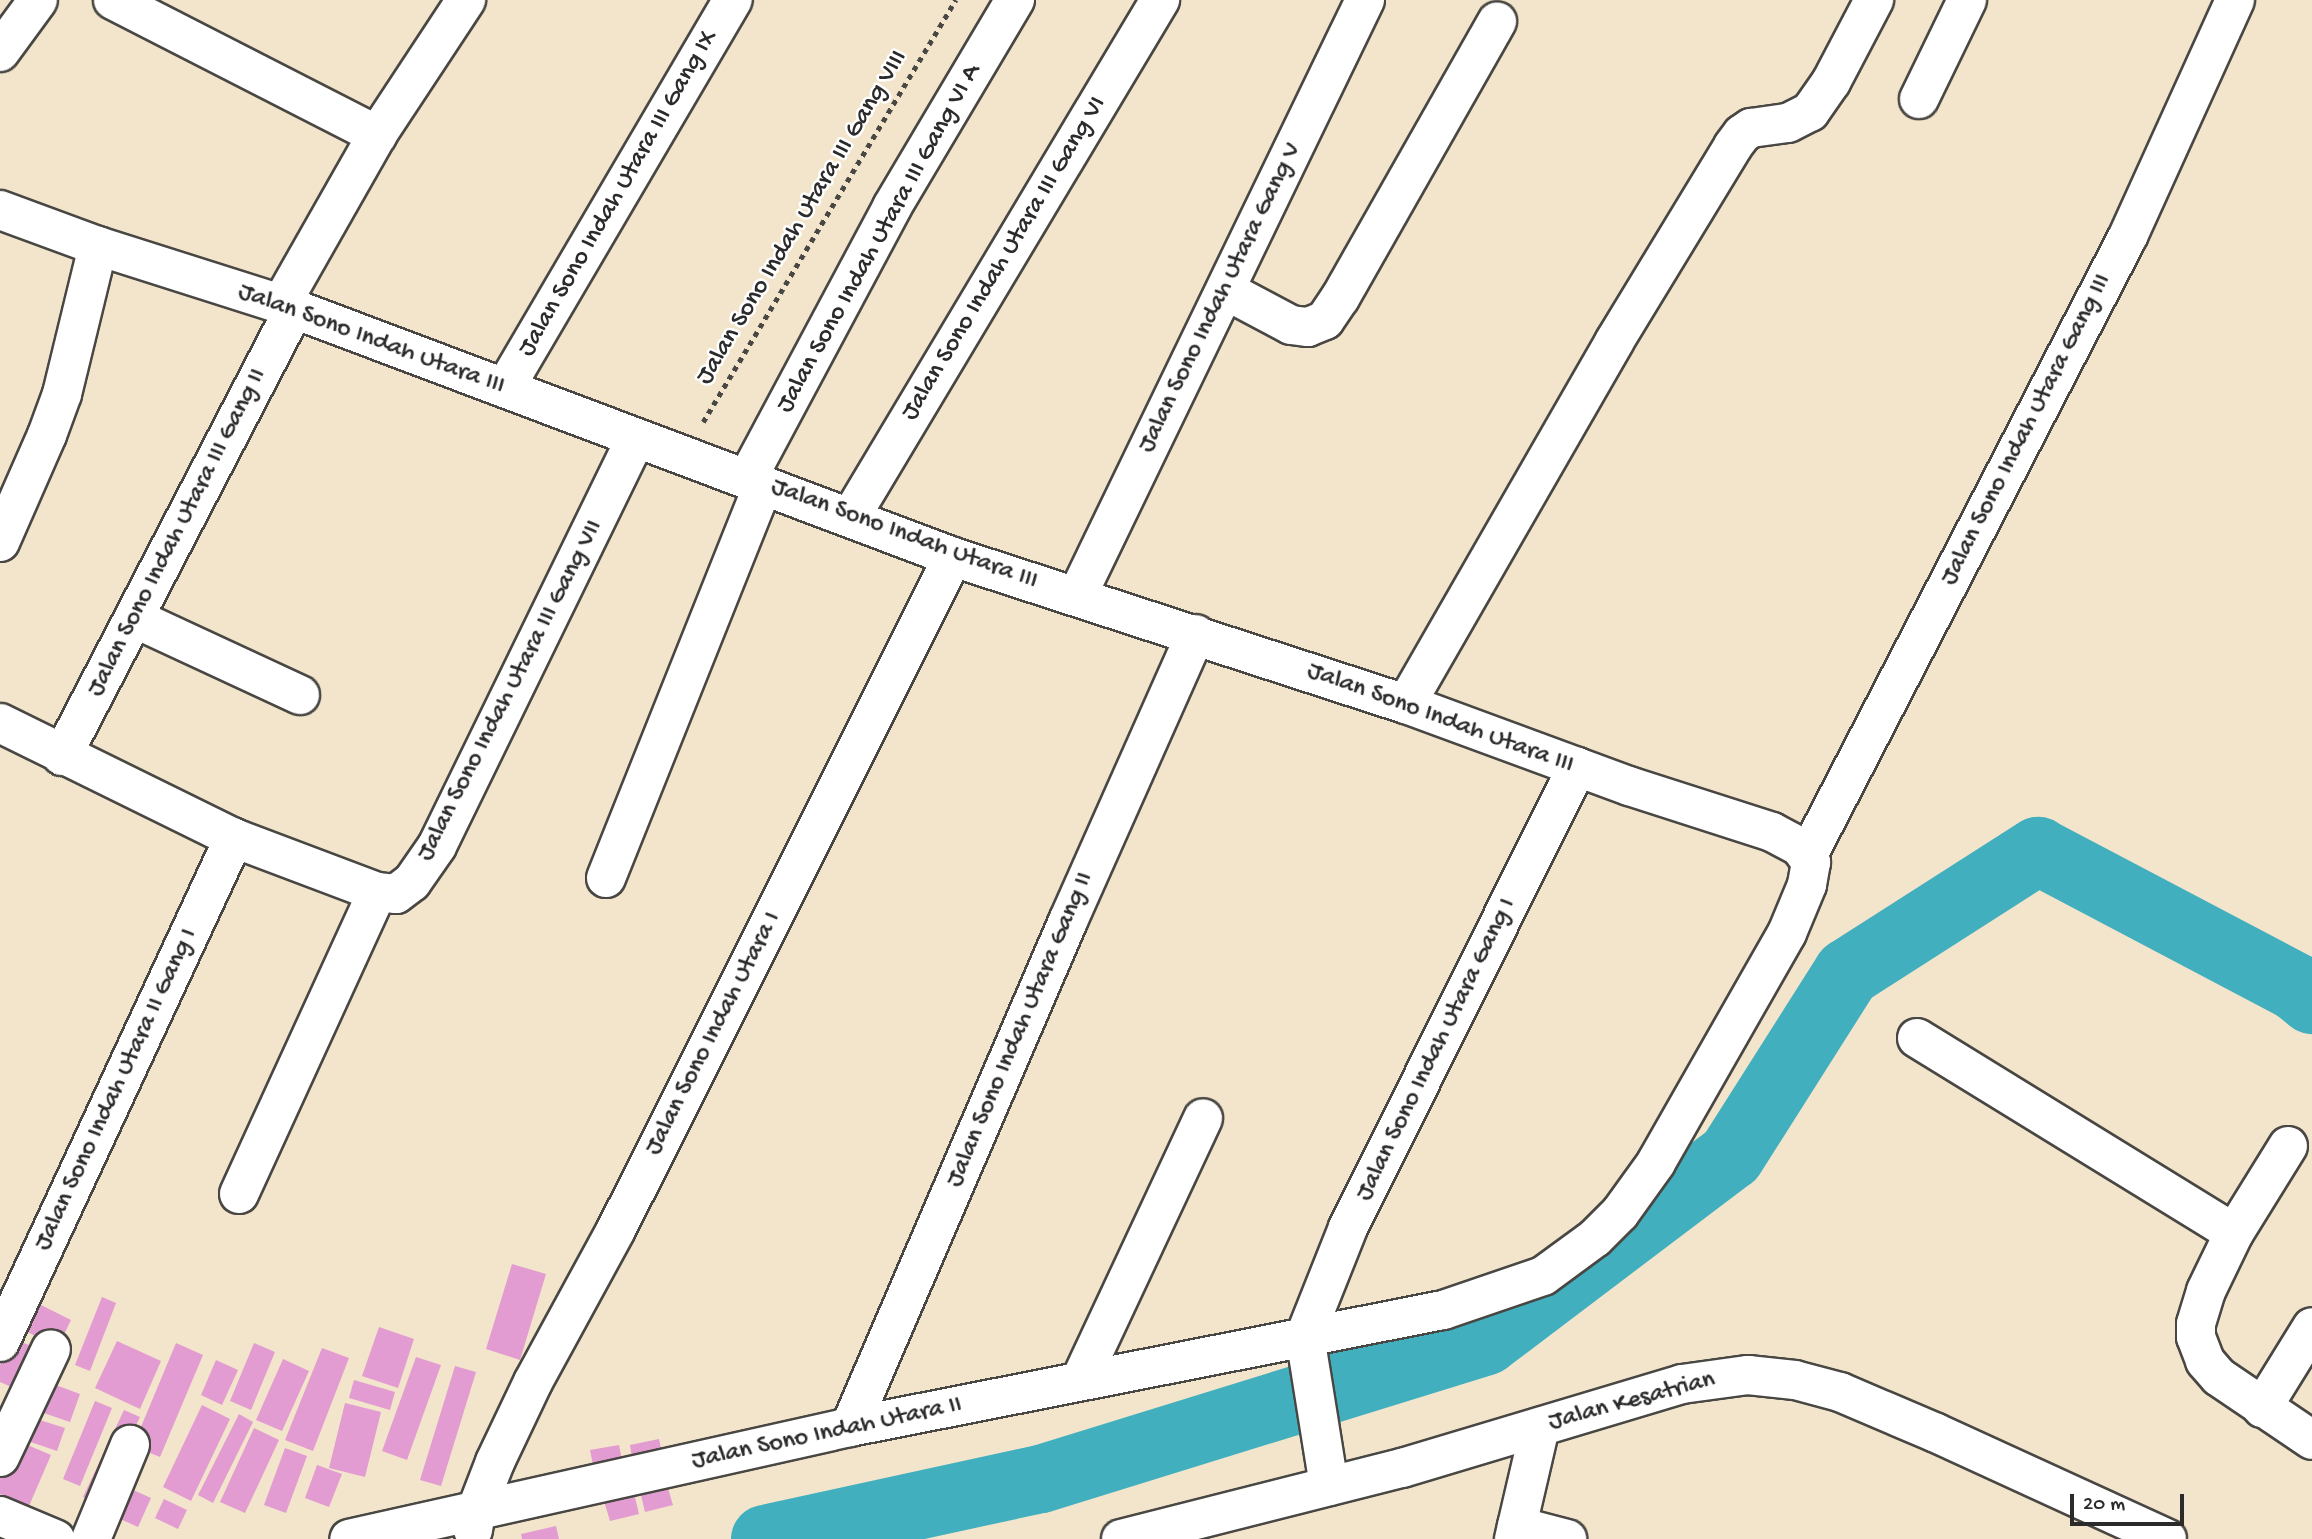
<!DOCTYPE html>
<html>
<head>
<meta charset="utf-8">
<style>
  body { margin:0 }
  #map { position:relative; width:2312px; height:1539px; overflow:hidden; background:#f2e5cb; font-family:"Gochi Hand",sans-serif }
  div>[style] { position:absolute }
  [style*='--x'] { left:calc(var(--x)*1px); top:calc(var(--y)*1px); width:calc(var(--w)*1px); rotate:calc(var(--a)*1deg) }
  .river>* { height:68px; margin:-34px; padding:0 34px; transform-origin:34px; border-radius:34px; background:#42afbf }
  .building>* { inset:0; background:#e29cd2 }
  .path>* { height:4.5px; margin-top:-2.25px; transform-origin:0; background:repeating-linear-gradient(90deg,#494743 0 5px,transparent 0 10px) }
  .roads { filter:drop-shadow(2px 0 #494743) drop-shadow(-2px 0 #494743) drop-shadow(0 2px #494743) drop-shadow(0 -2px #494743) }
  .minor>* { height:38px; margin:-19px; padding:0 19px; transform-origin:19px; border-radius:19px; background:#fff }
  span { translate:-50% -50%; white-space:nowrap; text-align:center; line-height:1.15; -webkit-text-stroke:5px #fff; paint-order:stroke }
  .street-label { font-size:26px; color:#2b2b2b }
  .scale { position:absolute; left:2070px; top:1494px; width:114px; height:32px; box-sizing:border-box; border:4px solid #2b2b2b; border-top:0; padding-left:9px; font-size:21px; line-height:24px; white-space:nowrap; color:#2b2b2b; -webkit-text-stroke:5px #fff; paint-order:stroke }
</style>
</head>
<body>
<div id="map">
  <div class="river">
    <div style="--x:765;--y:1539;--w:282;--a:-12.3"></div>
    <div style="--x:1041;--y:1479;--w:466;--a:-17.2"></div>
    <div style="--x:1486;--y:1341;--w:307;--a:-37.1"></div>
    <div style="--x:1731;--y:1156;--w:217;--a:-57.6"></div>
    <div style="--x:1847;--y:973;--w:227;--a:-32.6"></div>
    <div style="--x:2038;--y:851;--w:292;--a:27.8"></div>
    <div style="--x:2296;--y:987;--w:21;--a:39"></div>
  </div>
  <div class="building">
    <div style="clip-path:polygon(512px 1264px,546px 1274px,520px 1360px,486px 1349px)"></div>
    <div style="clip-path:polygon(102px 1297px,116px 1303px,90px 1371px,75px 1365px)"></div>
    <div style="clip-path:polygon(27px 1298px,71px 1320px,58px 1347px,13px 1325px)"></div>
    <div style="clip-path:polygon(379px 1327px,414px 1339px,398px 1388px,362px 1376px)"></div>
    <div style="clip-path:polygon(12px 1338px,43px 1351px,25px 1393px,0 1382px,0 1365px)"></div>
    <div style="clip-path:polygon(117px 1341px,161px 1361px,140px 1409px,95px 1388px)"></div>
    <div style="clip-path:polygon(176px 1343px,203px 1355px,160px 1457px,133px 1446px)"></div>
    <div style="clip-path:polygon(254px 1343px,275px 1352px,251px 1410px,230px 1401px)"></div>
    <div style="clip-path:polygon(322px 1348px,349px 1358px,313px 1451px,285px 1440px)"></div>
    <div style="clip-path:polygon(416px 1357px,441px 1365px,407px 1460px,382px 1451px)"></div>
    <div style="clip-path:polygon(283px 1359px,309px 1371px,282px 1431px,256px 1420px)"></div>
    <div style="clip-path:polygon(216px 1360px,238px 1370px,222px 1405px,201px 1395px)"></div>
    <div style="clip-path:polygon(455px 1366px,476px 1372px,441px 1486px,420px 1480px)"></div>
    <div style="clip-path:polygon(42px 1380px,80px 1394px,70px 1422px,32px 1409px)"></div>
    <div style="clip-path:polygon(354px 1380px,395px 1392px,390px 1410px,349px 1398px)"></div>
    <div style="clip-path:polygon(95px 1401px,112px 1408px,80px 1486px,63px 1479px)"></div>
    <div style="clip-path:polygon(345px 1403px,381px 1412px,365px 1477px,329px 1468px)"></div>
    <div style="clip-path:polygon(202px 1405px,230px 1419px,191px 1501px,163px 1487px)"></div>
    <div style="clip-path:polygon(124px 1410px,140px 1417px,98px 1504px,83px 1497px)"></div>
    <div style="clip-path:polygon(239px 1414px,253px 1422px,213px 1503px,198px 1495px)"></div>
    <div style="clip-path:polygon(24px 1415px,65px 1428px,57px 1451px,16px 1437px)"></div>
    <div style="clip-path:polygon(254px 1428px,279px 1440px,245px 1513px,220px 1502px)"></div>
    <div style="clip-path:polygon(11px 1438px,51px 1455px,29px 1506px,0 1494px,0 1464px)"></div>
    <div style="clip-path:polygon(659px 1439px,663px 1459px,633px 1465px,630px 1445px)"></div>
    <div style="clip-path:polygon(619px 1445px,623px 1465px,594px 1470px,590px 1450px)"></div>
    <div style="clip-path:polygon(285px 1448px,307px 1456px,286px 1513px,264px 1505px)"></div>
    <div style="clip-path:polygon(317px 1465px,342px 1474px,329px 1507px,305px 1498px)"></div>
    <div style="clip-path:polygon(122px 1485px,151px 1498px,138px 1527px,109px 1514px)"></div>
    <div style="clip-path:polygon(667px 1485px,673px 1505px,645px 1512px,640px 1491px)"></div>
    <div style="clip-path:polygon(634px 1493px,639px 1514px,610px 1521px,604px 1501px)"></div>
    <div style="clip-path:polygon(164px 1499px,187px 1510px,178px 1529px,155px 1518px)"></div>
    <div style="clip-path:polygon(556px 1526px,559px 1539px,522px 1539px,521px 1534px)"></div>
  </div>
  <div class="path">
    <div style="--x:703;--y:422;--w:492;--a:-59.1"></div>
  </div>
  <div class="roads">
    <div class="minor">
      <div style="--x:113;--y:0;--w:297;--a:27.1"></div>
      <div style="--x:0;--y:52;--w:64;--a:-53.8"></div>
      <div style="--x:1919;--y:99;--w:110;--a:-64.1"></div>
      <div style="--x:0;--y:210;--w:104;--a:20.2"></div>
      <div style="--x:98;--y:246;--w:192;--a:17.6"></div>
      <div style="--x:281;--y:304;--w:718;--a:20.63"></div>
      <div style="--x:953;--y:557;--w:476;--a:18"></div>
      <div style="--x:1406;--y:704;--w:238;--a:20.2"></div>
      <div style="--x:1629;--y:786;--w:150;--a:17.8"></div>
      <div style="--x:1772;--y:832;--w:32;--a:28"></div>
      <div style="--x:1800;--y:847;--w:19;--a:54"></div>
      <div style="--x:1811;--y:862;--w:23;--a:100"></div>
      <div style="--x:1807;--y:885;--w:52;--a:112.6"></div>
      <div style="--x:1787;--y:933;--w:265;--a:119.7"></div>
      <div style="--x:1656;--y:1163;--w:62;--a:125.8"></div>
      <div style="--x:1620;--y:1213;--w:35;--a:135"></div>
      <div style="--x:1595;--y:1238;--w:64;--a:143.8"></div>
      <div style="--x:1543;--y:1276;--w:106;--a:161.2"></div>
      <div style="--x:1443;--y:1310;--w:604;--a:168.84"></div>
      <div style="--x:850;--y:1427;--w:513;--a:167.4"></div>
      <div style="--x:1227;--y:291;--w:72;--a:28"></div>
      <div style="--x:1291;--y:325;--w:17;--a:7"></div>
      <div style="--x:1308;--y:327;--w:18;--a:-22"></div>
      <div style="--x:1325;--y:320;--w:27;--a:-56"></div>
      <div style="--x:1340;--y:298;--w:318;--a:-60.4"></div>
      <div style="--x:281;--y:304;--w:194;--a:-60.4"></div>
      <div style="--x:377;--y:135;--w:162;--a:-56.6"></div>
      <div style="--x:505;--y:388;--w:450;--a:-59.6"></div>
      <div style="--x:747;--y:479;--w:308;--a:-61.9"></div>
      <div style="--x:892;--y:207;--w:241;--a:-59.3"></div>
      <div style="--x:850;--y:518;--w:604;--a:-59.1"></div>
      <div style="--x:0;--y:542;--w:117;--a:-66.3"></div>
      <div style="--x:47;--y:435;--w:44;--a:-69.9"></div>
      <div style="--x:62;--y:394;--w:152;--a:-76.3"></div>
      <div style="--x:1077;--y:596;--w:662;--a:-64.21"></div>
      <div style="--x:134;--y:618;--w:183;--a:24.9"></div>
      <div style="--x:1406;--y:704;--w:418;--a:-60.1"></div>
      <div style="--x:1614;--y:342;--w:229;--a:-58.7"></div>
      <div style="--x:1733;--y:146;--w:15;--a:-53"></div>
      <div style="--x:1742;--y:134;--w:11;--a:-34"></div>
      <div style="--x:1751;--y:128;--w:37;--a:-8"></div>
      <div style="--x:1788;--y:123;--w:25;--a:-27"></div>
      <div style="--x:1810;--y:112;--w:37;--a:-55"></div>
      <div style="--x:1831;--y:82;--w:93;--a:-62.3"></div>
      <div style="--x:0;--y:723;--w:261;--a:26.2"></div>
      <div style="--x:234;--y:838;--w:153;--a:20.7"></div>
      <div style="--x:377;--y:892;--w:19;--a:6"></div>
      <div style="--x:396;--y:894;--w:20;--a:-37"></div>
      <div style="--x:412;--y:882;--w:44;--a:-55.2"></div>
      <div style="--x:437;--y:846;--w:454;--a:-64"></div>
      <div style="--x:62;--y:756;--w:501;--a:-62.57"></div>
      <div style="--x:1808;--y:855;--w:697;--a:-62.66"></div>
      <div style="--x:2128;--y:236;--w:259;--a:-65.6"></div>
      <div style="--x:606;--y:878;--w:423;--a:-68.2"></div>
      <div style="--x:1917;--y:1038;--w:372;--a:31.6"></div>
      <div style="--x:2288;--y:1146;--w:102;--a:121.8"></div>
      <div style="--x:2234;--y:1233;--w:64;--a:115.8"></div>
      <div style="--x:2206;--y:1291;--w:34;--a:107"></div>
      <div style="--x:2196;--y:1324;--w:13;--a:90"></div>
      <div style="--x:2196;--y:1337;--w:26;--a:69"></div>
      <div style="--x:2205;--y:1361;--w:21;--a:49"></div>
      <div style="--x:2219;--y:1377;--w:112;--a:34.1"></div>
      <div style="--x:239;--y:1194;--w:332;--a:-65.4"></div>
      <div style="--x:1305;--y:1336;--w:116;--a:-68.3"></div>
      <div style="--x:1348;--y:1228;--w:515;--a:-63.58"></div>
      <div style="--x:1305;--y:1336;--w:152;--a:80.9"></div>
      <div style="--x:0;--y:1342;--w:556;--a:-65.1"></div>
      <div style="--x:1080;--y:1381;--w:290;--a:-64.9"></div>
      <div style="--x:2262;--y:1408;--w:95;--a:-58.3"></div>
      <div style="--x:850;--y:1427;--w:551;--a:-66.69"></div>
      <div style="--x:1068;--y:921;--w:314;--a:-66"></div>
      <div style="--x:0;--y:1457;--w:119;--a:-64.7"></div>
      <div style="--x:0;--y:1516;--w:60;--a:22.7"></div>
      <div style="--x:1517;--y:1526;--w:52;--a:14.6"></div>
      <div style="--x:473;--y:1530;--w:19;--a:-81"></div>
      <div style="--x:476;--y:1511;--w:53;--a:-68.8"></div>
      <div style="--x:495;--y:1462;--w:89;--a:-64.6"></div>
      <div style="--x:533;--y:1382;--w:173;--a:-61.4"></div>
      <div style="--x:616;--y:1230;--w:753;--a:-63.4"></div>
      <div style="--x:91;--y:1539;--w:102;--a:-67.5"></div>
      <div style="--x:1121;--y:1539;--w:290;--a:-14.2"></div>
      <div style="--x:1402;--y:1468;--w:292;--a:-16.7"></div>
      <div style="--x:1682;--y:1384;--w:67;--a:-7.8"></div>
      <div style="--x:1748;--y:1375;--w:47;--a:6.1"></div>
      <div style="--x:1795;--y:1380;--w:47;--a:14.9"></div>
      <div style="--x:1840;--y:1392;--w:104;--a:23.1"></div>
      <div style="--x:1936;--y:1433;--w:254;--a:24.6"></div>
      <div style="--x:1514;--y:1539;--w:115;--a:-76.9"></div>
    </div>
  </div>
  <div class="street-label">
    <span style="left:619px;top:194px;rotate:-60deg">Jalan Sono Indah Utara III Gang IX</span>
    <span style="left:803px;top:218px;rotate:-59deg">Jalan Sono Indah Utara III Gang VIII</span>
    <span style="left:880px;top:239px;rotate:-61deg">Jalan Sono Indah Utara III Gang VI A</span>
    <span style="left:1005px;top:259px;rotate:-59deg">Jalan Sono Indah Utara III Gang VI</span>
    <span style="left:1221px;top:298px;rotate:-64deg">Jalan Sono Indah Utara Gang V</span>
    <span style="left:371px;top:340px;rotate:20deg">Jalan Sono Indah Utara III</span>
    <span style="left:2027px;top:430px;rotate:-63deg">Jalan Sono Indah Utara Gang III</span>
    <span style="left:178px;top:533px;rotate:-63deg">Jalan Sono Indah Utara III Gang II</span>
    <span style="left:904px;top:535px;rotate:20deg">Jalan Sono Indah Utara III</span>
    <span style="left:511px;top:691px;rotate:-63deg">Jalan Sono Indah Utara III Gang VII</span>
    <span style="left:1440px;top:719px;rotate:20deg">Jalan Sono Indah Utara III</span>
    <span style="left:1021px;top:1030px;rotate:-67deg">Jalan Sono Indah Utara Gang II</span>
    <span style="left:714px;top:1034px;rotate:-63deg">Jalan Sono Indah Utara I</span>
    <span style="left:1437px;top:1050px;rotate:-64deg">Jalan Sono Indah Utara Gang I</span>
    <span style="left:117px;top:1090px;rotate:-65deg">Jalan Sono Indah Utara II Gang I</span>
    <span style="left:1632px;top:1402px;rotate:-15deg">Jalan Kesatrian</span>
    <span style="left:827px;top:1434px;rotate:-12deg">Jalan Sono Indah Utara II</span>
  </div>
  <div class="scale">20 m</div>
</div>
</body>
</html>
